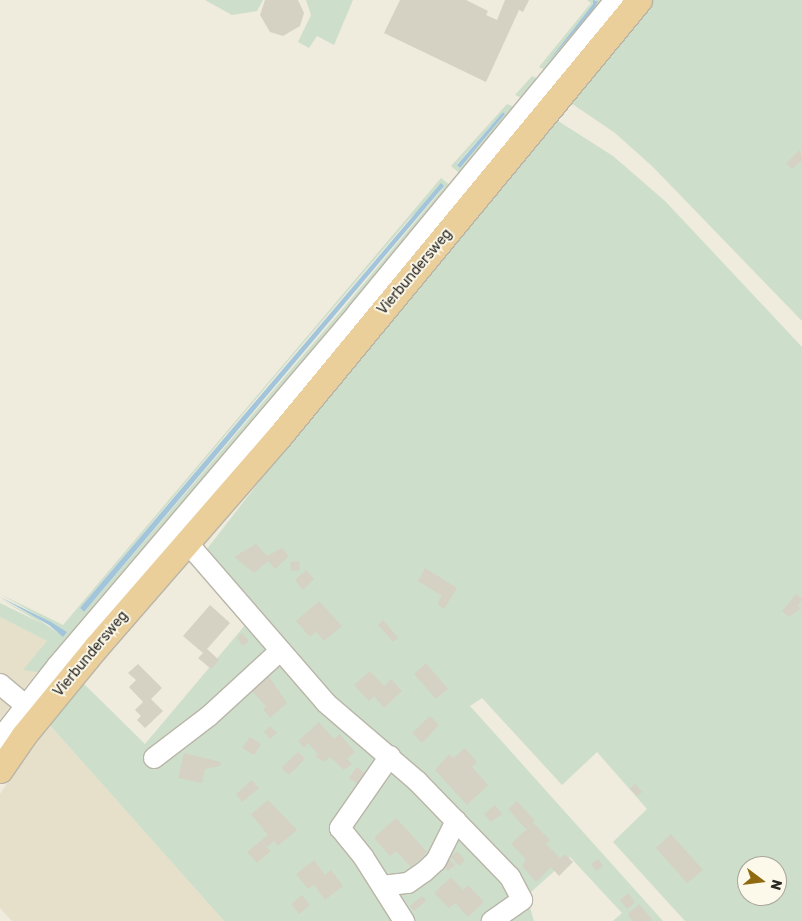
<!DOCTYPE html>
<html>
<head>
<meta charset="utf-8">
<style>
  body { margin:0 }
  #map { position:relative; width:802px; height:921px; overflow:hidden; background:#efebdd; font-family:Rubik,sans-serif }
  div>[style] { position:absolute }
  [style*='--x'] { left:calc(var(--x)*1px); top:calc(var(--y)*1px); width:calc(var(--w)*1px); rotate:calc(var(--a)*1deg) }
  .built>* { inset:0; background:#e6e0ca }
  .green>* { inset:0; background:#cddfca }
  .water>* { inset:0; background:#a2c5db }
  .building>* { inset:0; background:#d5d1c3 }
  .roads { filter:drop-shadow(1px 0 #b9b5a8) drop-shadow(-1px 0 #b9b5a8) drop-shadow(0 1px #b9b5a8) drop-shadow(0 -1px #b9b5a8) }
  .minor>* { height:20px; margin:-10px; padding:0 10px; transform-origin:10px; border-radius:10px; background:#fff }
  .major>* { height:25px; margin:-12.5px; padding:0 12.5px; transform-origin:12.5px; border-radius:12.5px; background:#eacf9b }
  span { translate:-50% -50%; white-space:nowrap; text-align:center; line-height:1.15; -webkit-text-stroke:4px #fcf8ea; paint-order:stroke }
  .street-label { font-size:14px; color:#2a2823 }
  .north { position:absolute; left:737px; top:856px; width:50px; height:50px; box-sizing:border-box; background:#fcf8ea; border:1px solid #a8a59a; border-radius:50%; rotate:105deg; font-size:14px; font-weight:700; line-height:20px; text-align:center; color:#2a2823 }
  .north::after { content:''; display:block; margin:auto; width:18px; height:22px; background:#906a10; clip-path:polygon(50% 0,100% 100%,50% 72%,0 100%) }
</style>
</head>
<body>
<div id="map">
  <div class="built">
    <div style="clip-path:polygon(0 617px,57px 646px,0 720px)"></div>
    <div style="clip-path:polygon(47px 722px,224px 921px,12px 921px,0 908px,0 794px)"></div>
  </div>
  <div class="green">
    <div style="clip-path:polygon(205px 0,263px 0,257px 11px,232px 15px)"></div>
    <div style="clip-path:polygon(306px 0,353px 0,334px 45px,317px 36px,309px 48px,298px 42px,311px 15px)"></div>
    <div style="clip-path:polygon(587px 0,593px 0,593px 4px,547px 63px,597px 0,609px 0,550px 72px,539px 67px,591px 3px)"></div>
    <div style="clip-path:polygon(653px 0,802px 0,802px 321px,652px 166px,615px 133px,568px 101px)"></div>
    <div style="clip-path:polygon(532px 76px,543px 81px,527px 100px,515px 95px)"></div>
    <div style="clip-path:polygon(evenodd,507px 104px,520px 109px,464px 177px,451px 166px,507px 104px,503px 112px,505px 114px,460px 168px,457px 164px,503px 112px)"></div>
    <div style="clip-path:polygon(evenodd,555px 119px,613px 156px,665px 201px,802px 347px,802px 921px,685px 921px,613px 842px,647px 809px,597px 752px,562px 785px,482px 698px,470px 706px,663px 921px,613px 921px,622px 913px,570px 857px,530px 893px,528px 901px,534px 921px,224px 921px,47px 722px,82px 682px,145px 744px,246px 624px,322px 712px,207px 549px,351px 363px,555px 119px,747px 866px,777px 866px,777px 896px,747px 896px,747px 866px)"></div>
    <div style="clip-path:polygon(evenodd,441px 178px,455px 189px,45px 673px,23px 670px,47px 641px,0 617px,0 603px,43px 624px,0 599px,35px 617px,58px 633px,67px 632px,0 594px,63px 625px,441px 178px,444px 187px,346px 305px,84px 612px,80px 608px,271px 381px,410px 218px,444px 187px)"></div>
  </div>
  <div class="water">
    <div style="clip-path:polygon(593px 0,598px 1px,594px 9px,547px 63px,593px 4px)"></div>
    <div style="clip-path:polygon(503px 112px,505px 114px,460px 168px,457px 165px)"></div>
    <div style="clip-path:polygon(441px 183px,444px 186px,84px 612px,80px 608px)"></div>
    <div style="clip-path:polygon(0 597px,51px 622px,67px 632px,63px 637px,49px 625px)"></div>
  </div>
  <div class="building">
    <div style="clip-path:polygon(265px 0,298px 0,304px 13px,300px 26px,283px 36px,270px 32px,260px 15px)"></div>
    <div style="clip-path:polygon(400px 0,466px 0,488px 11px,486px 15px,497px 20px,505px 0,529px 0,523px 12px,519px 10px,486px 82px,384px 33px)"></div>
    <div style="clip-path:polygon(800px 150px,802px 160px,792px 169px,786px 163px)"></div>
    <div style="clip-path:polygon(256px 544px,267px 556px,282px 548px,289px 556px,275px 569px,268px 561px,254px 573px,234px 557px)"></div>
    <div style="clip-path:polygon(299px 561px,300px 570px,291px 571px,290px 562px)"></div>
    <div style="clip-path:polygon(425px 568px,457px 588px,444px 609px,437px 604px,442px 596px,418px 581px)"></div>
    <div style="clip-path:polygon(306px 570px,314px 579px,303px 590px,295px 580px)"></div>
    <div style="clip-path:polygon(796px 594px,802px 599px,798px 606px,801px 608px,789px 617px,782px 611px)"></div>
    <div style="clip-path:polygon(319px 601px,342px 626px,324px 641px,316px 632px,310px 637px,296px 621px)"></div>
    <div style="clip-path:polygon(210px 605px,230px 623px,207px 649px,219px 660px,211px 669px,198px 658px,203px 653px,183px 636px)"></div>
    <div style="clip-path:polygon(383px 620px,398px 638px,393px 642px,378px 625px)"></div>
    <div style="clip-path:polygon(242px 633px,249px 641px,243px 646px,237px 638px)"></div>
    <div style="clip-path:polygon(426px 663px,448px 689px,436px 699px,414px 674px)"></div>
    <div style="clip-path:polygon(138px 664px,162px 688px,151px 699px,163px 711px,145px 728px,137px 720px,141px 716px,135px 710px,143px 702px,129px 687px,136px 680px,128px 673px)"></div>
    <div style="clip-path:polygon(370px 671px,384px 686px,391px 679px,402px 691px,384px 708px,374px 696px,369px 701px,354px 685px)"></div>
    <div style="clip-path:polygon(268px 675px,287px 703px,270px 718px,263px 709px,266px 706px,251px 690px)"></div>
    <div style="clip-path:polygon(430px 716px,439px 725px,422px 743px,412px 733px)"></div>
    <div style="clip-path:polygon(319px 722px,334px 739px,340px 734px,355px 752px,347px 759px,352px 764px,344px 770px,330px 757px,324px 762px,315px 756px,318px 754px,308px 743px,304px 748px,298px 741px)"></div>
    <div style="clip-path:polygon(270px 726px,277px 733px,270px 739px,264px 732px)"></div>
    <div style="clip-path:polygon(250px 737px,261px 744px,254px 755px,242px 748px)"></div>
    <div style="clip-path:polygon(465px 748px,477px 762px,472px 767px,488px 785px,467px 805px,435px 770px,449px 754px,453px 758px)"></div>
    <div style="clip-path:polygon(298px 752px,305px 759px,289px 775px,281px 768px)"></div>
    <div style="clip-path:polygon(184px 753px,221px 762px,220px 766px,205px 769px,202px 783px,178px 778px)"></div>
    <div style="clip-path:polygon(357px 767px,367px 775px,360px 786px,349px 778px)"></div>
    <div style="clip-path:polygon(252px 780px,259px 788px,242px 802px,236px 794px)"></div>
    <div style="clip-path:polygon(635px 784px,642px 792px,637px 796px,630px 789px)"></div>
    <div style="clip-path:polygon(268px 800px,297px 830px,278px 846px,274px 841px,267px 847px,271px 851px,257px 863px,247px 852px,268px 835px,251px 814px)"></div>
    <div style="clip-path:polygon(517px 801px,535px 821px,526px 829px,508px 809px)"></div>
    <div style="clip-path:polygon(495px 805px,502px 814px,491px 822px,484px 814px)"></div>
    <div style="clip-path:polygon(396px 818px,427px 852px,411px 867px,396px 851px,390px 856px,374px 838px)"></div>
    <div style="clip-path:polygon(533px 823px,550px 840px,546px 844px,560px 858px,565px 854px,573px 862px,559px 876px,551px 867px,536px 882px,522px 866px,526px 859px,511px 844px)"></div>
    <div style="clip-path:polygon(671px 834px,703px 870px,687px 883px,656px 848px)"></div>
    <div style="clip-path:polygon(457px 851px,465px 860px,459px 866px,451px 857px)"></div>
    <div style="clip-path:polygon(449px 859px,455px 865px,448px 871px,442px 865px)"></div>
    <div style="clip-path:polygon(598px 859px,603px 866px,596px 871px,591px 864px)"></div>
    <div style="clip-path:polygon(314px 860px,325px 875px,331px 870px,343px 886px,325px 900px,314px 885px,308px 889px,296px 874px)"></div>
    <div style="clip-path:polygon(451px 877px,463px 890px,468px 885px,484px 902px,468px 917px,455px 903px,449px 908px,434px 893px)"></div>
    <div style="clip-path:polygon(628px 893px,635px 902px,627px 909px,620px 900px)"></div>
    <div style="clip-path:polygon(302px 895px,310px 905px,299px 914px,291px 904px)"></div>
    <div style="clip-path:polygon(422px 896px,426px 901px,414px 911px,410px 906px)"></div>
    <div style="clip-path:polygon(639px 904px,652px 919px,650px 921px,632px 921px,628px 914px)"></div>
  </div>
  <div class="roads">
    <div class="minor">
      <div style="--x:178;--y:532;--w:226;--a:49.1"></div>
      <div style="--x:326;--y:703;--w:120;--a:40.6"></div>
      <div style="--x:417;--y:781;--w:134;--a:45.9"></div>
      <div style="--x:510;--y:877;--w:26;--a:62"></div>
      <div style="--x:522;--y:900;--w:37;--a:145"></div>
      <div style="--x:0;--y:684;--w:47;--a:39.8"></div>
      <div style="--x:0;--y:739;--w:93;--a:-52"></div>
      <div style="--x:57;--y:666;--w:465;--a:-49.6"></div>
      <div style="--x:358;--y:312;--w:404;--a:-50.5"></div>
      <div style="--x:390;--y:756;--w:88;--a:124.8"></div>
      <div style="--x:340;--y:828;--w:38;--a:51"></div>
      <div style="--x:364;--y:858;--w:75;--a:57.6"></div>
      <div style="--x:154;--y:758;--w:69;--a:-37.4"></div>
      <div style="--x:209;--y:716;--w:96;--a:-42.5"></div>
      <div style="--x:382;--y:886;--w:26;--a:-7"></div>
      <div style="--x:408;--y:883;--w:19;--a:-35"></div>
      <div style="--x:424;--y:872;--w:16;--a:-43"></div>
      <div style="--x:436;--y:861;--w:45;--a:-63.4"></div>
    </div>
    <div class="major">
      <div style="--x:0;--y:770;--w:42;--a:-55.6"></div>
      <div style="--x:24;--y:735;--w:114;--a:-50.7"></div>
      <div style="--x:96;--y:647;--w:276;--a:-49"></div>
      <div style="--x:277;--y:439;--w:569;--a:-50.49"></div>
    </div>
  </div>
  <div class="street-label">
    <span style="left:415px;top:272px;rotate:-50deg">Vierbundersweg</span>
    <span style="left:91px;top:654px;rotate:-50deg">Vierbundersweg</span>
  </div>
  <div class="north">N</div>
</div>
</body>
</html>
